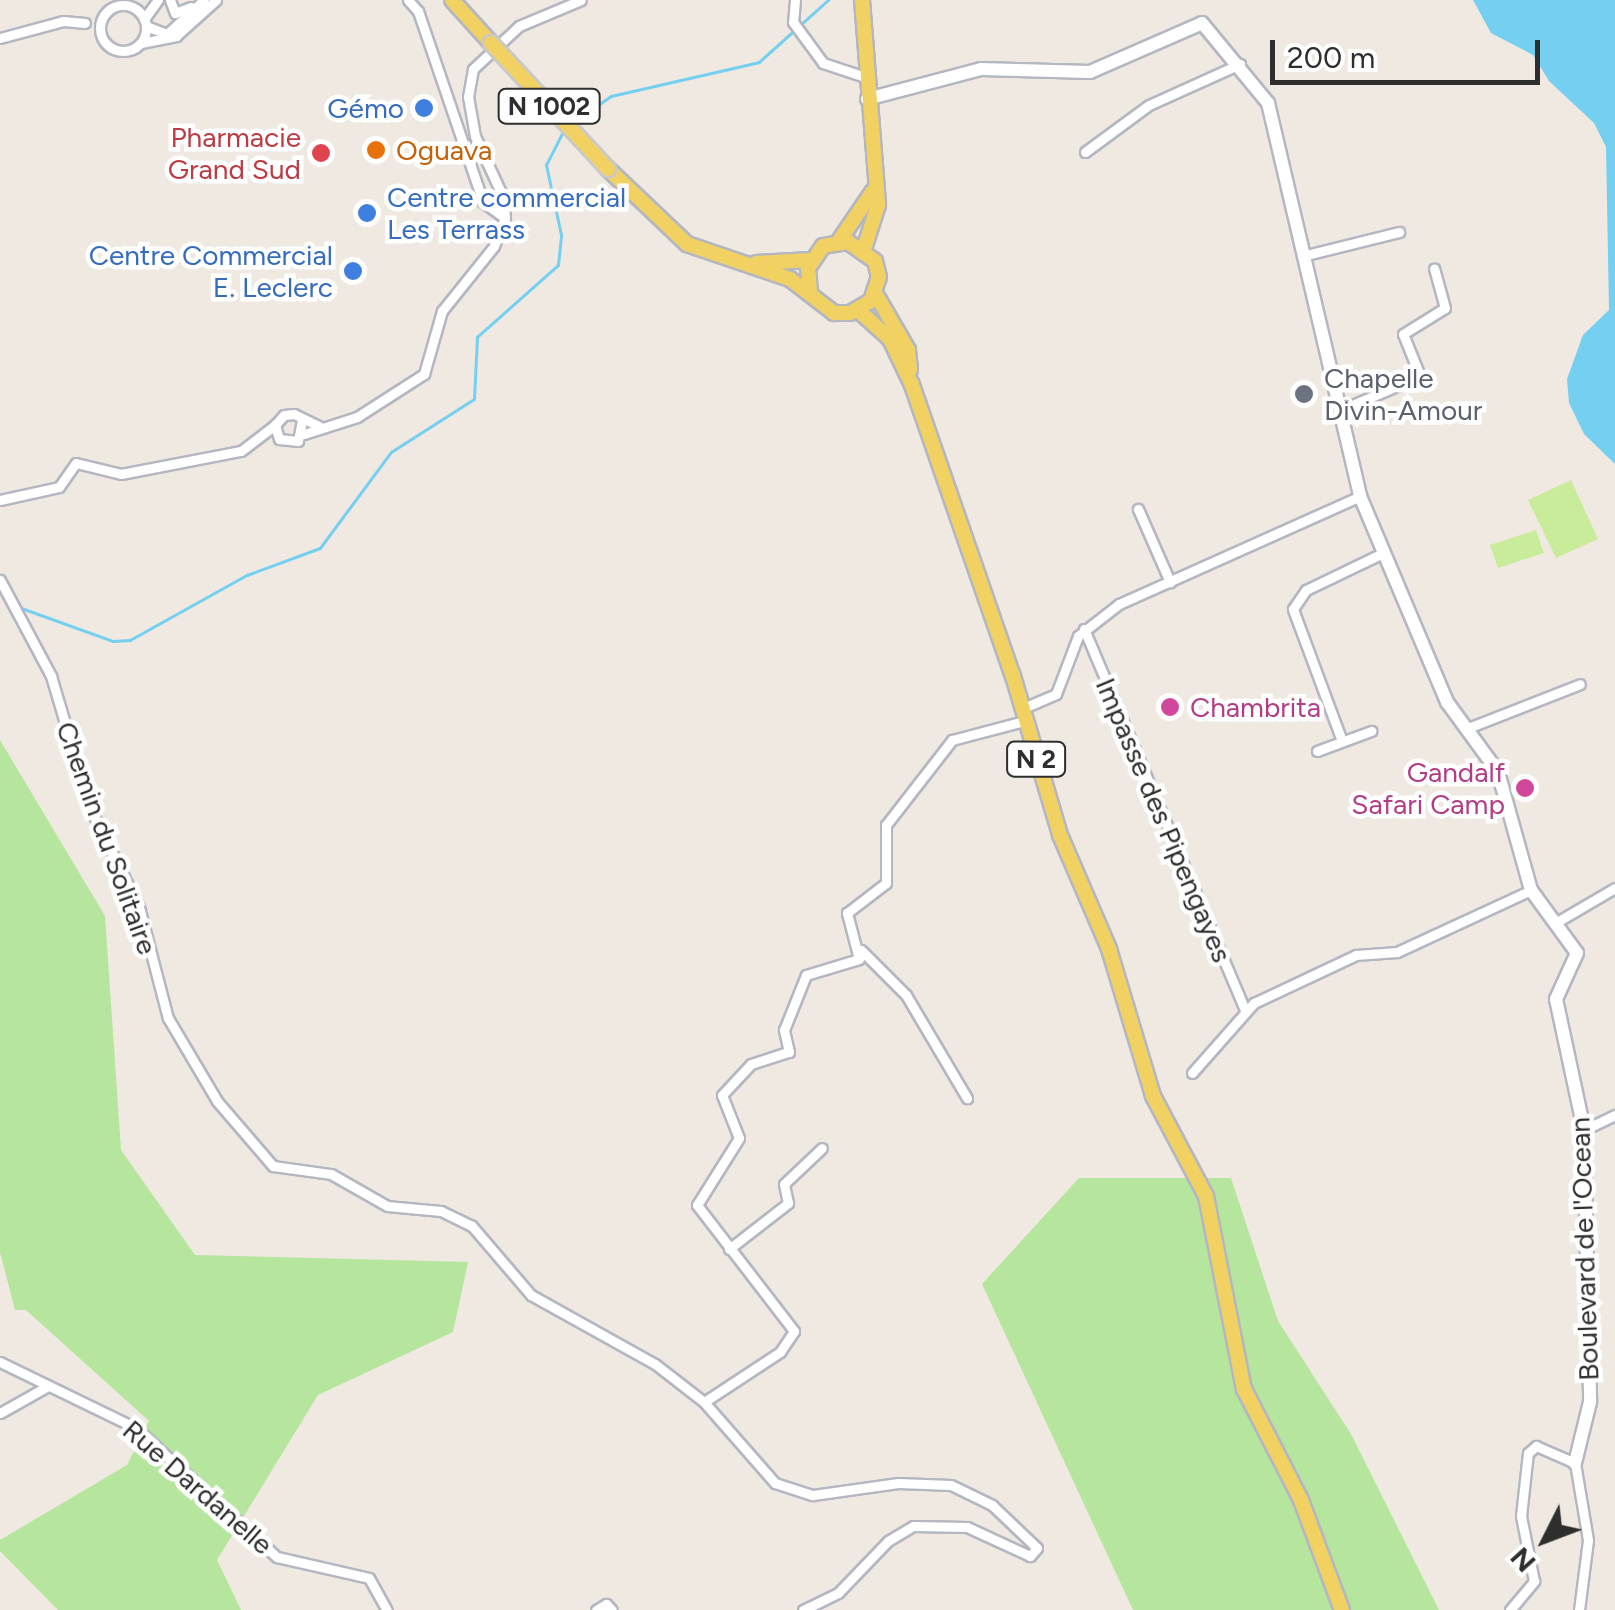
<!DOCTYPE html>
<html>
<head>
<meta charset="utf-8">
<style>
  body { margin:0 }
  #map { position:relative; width:1615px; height:1610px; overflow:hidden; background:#efe9e1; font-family:Figtree,sans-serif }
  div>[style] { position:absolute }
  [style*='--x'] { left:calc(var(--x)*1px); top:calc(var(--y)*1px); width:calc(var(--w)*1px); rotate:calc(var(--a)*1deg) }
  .green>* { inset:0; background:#b6e59e }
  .pitch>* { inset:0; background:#c9ec9a }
  .water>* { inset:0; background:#75cff0 }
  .stream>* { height:2.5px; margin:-1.25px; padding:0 1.25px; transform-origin:1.25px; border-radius:1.25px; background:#75cff0 }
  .roads { filter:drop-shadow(2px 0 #b4b7c1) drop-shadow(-2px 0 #b4b7c1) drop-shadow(0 2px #b4b7c1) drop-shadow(0 -2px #b4b7c1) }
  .street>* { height:9px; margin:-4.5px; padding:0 4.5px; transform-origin:4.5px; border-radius:4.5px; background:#fff }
  .street>.ring { margin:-4.5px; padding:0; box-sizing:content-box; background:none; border:9px solid #fff; border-radius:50% }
  .secondary>* { height:12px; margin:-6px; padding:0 6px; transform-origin:6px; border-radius:6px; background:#fff }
  .primary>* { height:14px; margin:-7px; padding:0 7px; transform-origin:7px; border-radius:7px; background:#f2d163 }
  .bridges { filter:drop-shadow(2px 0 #c9c9c9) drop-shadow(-2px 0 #c9c9c9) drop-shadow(0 2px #c9c9c9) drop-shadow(0 -2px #c9c9c9) }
  .primary-bridge>* { height:14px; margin:-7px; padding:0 7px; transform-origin:7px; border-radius:7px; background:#f2d163 }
  .dots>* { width:28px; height:28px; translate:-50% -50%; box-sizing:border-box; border:5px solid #fff; border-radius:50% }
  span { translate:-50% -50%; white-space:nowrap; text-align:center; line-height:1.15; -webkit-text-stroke:9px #fff; paint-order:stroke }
  .shield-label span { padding:2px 8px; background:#fff; border:2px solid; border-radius:8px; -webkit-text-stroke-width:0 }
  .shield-label { font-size:25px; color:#2e2e2e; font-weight:700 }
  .shop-label { font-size:28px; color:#366cbe }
  .right { translate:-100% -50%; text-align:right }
  .left { translate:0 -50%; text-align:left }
  .health-label { font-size:28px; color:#be3a42 }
  .food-label { font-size:28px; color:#c56008 }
  .worship-label { font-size:28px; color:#5b616d }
  .hotel-label { font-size:28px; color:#b23c85 }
  .street-label { font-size:28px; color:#2e2e2e }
  .north { position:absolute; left:1495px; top:1490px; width:100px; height:100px; -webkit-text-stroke:8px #fff; paint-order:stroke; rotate:228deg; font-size:28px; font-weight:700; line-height:40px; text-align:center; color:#2e2e2e }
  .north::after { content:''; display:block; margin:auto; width:35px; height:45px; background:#2e2e2e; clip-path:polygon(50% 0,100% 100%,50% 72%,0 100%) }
  .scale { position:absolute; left:1270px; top:40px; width:270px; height:45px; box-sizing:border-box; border:5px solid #2e2e2e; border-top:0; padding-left:12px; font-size:30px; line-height:35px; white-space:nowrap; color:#2e2e2e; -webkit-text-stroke:8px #fff; paint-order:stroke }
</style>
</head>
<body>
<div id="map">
  <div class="green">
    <div style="clip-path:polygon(0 740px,105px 916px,121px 1150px,195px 1255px,468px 1262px,453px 1332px,318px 1395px,217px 1560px,241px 1610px,58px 1610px,0 1551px,0 1540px,127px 1465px,149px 1421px,26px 1310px,15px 1310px,0 1252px)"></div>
    <div style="clip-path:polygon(1079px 1178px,1231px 1178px,1278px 1321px,1351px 1434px,1439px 1610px,1133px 1610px,982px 1284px)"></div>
  </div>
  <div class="pitch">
    <div style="clip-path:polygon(1571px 480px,1598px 539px,1556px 558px,1528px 500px)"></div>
    <div style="clip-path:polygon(1536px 530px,1544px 553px,1498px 568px,1490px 545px)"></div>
  </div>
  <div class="water">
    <div style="clip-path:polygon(1473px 0,1615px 0,1615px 464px,1584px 434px,1569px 403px,1567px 379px,1583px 335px,1609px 310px,1606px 147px,1594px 123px,1549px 81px,1533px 55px,1491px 33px)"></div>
  </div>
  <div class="stream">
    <div style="--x:574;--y:122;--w:45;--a:-35.1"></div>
    <div style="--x:611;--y:96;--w:152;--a:-12.9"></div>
    <div style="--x:759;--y:62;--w:93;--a:-41.9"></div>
    <div style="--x:16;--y:606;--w:103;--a:19.8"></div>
    <div style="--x:113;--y:641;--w:17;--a:-3"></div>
    <div style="--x:130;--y:640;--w:134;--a:-29.1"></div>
    <div style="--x:247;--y:575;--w:78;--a:-20.3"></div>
    <div style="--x:320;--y:548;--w:119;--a:-53.5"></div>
    <div style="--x:391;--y:452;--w:98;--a:-32.6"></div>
    <div style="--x:474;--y:399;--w:62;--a:-87.2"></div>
    <div style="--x:477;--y:337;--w:108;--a:-41.6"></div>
    <div style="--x:558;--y:265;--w:30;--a:-84"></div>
    <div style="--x:561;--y:235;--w:72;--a:-102.1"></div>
    <div style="--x:546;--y:165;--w:39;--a:-63"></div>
  </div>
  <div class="roads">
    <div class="street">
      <div style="--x:170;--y:0;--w:14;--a:69"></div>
      <div style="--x:175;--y:13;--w:17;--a:-21"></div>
      <div style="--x:408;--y:0;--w:15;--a:48"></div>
      <div style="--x:418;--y:11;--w:202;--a:71.2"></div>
      <div style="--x:483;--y:202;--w:27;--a:36"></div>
      <div style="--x:795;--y:0;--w:22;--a:95"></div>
      <div style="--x:793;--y:22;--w:51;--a:53.8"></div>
      <div style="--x:823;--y:63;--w:44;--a:18.4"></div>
      <div class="ring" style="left:100px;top:5px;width:37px;height:37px"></div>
      <div style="--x:144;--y:19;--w:24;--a:-54"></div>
      <div style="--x:146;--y:26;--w:22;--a:21"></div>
      <div style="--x:167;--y:34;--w:50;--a:-42.6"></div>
      <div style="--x:0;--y:38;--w:65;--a:-15.1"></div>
      <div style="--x:63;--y:21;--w:22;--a:5"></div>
      <div style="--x:141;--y:43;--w:36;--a:-11"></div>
      <div style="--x:176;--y:36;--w:54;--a:-42"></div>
      <div style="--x:1085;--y:152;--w:79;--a:-36.3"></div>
      <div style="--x:1149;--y:105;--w:100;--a:-24.3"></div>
      <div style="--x:1306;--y:255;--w:96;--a:-13.9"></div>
      <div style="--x:1341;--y:410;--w:86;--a:-23.3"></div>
      <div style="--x:1420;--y:376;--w:45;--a:-112"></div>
      <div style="--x:1403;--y:334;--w:49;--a:-31.8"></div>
      <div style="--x:1445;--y:308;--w:41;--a:-105.4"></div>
      <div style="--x:302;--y:420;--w:21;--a:101"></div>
      <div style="--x:298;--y:441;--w:19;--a:-174"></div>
      <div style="--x:279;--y:439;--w:15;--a:-106"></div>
      <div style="--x:275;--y:425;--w:13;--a:-48"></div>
      <div style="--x:284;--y:415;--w:10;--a:-6"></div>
      <div style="--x:294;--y:414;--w:28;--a:26"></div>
      <div style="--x:304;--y:434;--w:56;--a:-17.8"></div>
      <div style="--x:357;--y:417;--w:80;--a:-32.7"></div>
      <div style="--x:424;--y:374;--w:66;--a:-74.1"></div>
      <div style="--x:442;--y:311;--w:83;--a:-51.3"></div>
      <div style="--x:494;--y:246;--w:30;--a:-69"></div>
      <div style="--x:505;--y:218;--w:21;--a:-95"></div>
      <div style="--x:503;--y:197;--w:67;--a:-114.7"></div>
      <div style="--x:475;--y:136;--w:40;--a:-100"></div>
      <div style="--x:468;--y:97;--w:28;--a:-80"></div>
      <div style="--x:473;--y:69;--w:63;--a:-43.1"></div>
      <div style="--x:519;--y:26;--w:67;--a:-22.8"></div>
      <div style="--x:0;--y:500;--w:60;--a:-12.4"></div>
      <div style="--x:59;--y:487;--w:29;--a:-55"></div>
      <div style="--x:76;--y:463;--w:46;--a:13.7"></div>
      <div style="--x:121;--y:474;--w:122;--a:-10.9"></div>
      <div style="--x:241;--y:451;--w:43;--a:-37.4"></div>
      <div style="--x:1138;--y:509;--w:80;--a:66.3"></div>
      <div style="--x:0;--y:580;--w:109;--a:62"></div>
      <div style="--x:51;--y:676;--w:140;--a:73.4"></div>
      <div style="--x:91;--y:810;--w:108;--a:63.7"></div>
      <div style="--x:139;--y:907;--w:115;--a:75.4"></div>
      <div style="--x:168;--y:1018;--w:96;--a:59.4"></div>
      <div style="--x:217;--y:1101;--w:86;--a:49.3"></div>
      <div style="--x:273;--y:1166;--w:59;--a:7.9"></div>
      <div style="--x:331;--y:1174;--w:64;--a:29.7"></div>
      <div style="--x:387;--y:1206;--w:54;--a:5.3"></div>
      <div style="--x:441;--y:1211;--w:34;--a:26"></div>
      <div style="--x:472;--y:1226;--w:91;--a:49.5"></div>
      <div style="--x:531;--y:1295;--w:142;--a:29.1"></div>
      <div style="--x:655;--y:1364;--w:62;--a:37.8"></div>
      <div style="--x:704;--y:1402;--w:108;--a:48.8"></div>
      <div style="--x:775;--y:1483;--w:40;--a:18"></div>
      <div style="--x:813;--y:1495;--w:86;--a:-8"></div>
      <div style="--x:898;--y:1483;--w:53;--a:2.2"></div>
      <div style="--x:951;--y:1485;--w:46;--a:26"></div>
      <div style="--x:992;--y:1505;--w:62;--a:43.7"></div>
      <div style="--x:1037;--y:1548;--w:11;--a:131"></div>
      <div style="--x:1030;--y:1556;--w:69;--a:-155.3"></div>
      <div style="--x:967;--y:1527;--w:54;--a:-178.9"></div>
      <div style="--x:913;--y:1526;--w:29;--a:149"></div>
      <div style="--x:888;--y:1541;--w:72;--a:133.9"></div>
      <div style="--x:838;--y:1593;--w:39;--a:154"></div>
      <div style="--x:1084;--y:629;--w:414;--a:67.1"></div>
      <div style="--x:1021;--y:709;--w:38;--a:-23"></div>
      <div style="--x:1056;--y:694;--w:62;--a:-69.2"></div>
      <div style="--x:1078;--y:636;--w:52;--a:-38"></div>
      <div style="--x:1119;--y:604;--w:264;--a:-24.1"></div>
      <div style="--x:1468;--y:728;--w:120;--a:-21.4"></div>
      <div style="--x:1342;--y:741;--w:141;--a:-110.4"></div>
      <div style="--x:1293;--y:609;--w:23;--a:-56"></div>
      <div style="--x:1306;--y:590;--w:85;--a:-25.7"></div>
      <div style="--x:1317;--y:751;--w:58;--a:-20.3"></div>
      <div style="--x:1555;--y:923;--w:69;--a:-30.3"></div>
      <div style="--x:861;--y:950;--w:64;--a:45"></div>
      <div style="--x:906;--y:995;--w:120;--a:59.4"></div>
      <div style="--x:1192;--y:1073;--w:94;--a:-48.5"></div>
      <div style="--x:1254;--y:1003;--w:113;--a:-25.2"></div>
      <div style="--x:1356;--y:955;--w:41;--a:-4.2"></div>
      <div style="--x:1397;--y:952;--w:148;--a:-24.8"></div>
      <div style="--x:1584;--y:1130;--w:34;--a:-26"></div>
      <div style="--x:729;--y:1249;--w:75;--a:-37.9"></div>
      <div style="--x:788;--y:1203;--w:19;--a:-102"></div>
      <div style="--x:784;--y:1184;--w:52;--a:-43.5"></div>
      <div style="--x:0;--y:1362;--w:151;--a:25.9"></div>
      <div style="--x:136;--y:1428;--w:191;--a:42.5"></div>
      <div style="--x:277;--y:1557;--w:94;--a:12.9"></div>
      <div style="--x:369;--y:1578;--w:37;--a:61"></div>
      <div style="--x:704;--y:1402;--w:91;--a:-33.3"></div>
      <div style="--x:780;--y:1352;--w:25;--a:-56"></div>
      <div style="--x:794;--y:1331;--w:159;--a:-127.6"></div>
      <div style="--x:697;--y:1205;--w:79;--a:-57.9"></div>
      <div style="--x:739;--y:1138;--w:46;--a:-111.6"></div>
      <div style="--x:722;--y:1095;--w:42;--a:-46.9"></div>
      <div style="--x:751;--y:1064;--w:40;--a:-18"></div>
      <div style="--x:789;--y:1052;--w:23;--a:-103"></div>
      <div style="--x:784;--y:1030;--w:59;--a:-68.2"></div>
      <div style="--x:806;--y:975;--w:55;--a:-16.8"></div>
      <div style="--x:859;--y:959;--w:48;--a:-104.6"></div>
      <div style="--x:847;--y:913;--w:49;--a:-37.6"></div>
      <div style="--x:886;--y:883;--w:58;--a:-90"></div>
      <div style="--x:886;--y:825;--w:108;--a:-52.2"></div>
      <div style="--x:952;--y:740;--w:74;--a:-14.8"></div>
      <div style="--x:0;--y:1413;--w:55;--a:-29.4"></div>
      <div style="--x:596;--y:1610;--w:12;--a:-31"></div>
      <div style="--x:606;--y:1604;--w:8;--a:45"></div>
      <div style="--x:1510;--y:1610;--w:38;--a:-50"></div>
      <div style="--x:1534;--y:1581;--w:66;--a:-101.3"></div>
      <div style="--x:1521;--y:1516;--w:63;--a:-83.7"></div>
      <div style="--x:1528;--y:1453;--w:11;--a:-41"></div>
      <div style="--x:1536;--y:1446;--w:43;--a:23.6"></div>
      <div style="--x:1575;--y:1463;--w:78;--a:80.4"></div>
      <div style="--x:1588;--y:1540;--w:71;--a:97.3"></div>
    </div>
    <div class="secondary">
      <div style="--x:867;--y:99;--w:118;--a:-14.7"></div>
      <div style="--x:981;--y:69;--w:109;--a:1.6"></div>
      <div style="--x:1090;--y:72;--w:122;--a:-23.6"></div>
      <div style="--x:1202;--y:23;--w:104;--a:50.5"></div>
      <div style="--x:1268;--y:103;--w:404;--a:76.8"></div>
      <div style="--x:1360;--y:496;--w:224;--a:67.1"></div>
      <div style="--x:1447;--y:702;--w:87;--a:53.9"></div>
      <div style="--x:1498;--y:772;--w:123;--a:74.4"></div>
      <div style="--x:1531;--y:890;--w:78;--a:53.9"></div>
      <div style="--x:1577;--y:953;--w:51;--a:114.5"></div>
      <div style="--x:1556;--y:999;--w:134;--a:77.9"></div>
      <div style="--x:1584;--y:1130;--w:272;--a:88.7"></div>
      <div style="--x:1590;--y:1402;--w:63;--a:103.8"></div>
    </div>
    <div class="primary">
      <div style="--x:452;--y:0;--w:58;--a:47.8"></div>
      <div style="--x:862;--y:0;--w:206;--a:85.5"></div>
      <div style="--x:878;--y:205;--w:46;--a:107.7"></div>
      <div style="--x:608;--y:169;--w:109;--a:43.5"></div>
      <div style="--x:687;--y:244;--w:109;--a:18.8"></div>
      <div style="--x:790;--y:279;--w:56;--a:37.7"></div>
      <div style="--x:834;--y:313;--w:16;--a:0"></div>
      <div style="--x:850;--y:313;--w:24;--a:-30"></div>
      <div style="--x:871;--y:301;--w:25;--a:-72"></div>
      <div style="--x:879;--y:277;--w:16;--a:-104"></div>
      <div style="--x:875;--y:261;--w:33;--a:-145"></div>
      <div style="--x:848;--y:242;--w:25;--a:171"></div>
      <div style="--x:823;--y:246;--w:27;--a:124"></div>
      <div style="--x:808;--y:268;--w:25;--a:85"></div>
      <div style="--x:839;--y:241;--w:60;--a:-55.8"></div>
      <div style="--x:756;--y:263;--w:55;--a:-3.1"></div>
      <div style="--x:875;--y:293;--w:66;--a:59.9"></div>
      <div style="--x:908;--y:350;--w:20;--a:84"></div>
      <div style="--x:858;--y:310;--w:43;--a:42.2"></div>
      <div style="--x:890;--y:339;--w:51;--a:64.4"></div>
      <div style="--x:912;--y:385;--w:308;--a:70.9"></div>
      <div style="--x:1013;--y:676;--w:166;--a:73.5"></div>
      <div style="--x:1060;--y:835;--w:124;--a:66.7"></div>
      <div style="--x:1109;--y:949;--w:153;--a:73.3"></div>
      <div style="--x:1153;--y:1096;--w:113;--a:62.1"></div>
      <div style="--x:1206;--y:1196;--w:197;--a:78.9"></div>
      <div style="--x:1244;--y:1389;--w:125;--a:62.8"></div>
      <div style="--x:1301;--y:1500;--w:117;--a:69.6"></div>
    </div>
  </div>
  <div class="bridges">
    <div class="primary-bridge">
      <div style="--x:491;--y:43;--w:172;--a:47.1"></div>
    </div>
  </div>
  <div class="dots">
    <div style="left:424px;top:108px;background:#3f7fe0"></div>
    <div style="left:376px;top:150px;background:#e8710a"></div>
    <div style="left:321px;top:153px;background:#e0444e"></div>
    <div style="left:367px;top:213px;background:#3f7fe0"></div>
    <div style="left:353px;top:271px;background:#3f7fe0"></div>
    <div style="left:1304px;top:394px;background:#6b7280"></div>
    <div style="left:1170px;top:707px;background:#d1479c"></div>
    <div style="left:1525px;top:788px;background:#d1479c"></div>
  </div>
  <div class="shield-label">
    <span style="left:549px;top:106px">N 1002</span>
    <span style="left:1036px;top:759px">N 2</span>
  </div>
  <div class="shop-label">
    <span class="right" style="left:404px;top:108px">Gémo</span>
    <span class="left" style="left:387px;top:213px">Centre commercial<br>Les Terrass</span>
    <span class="right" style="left:333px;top:271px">Centre Commercial<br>E. Leclerc</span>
  </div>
  <div class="health-label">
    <span class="right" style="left:301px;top:153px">Pharmacie<br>Grand Sud</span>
  </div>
  <div class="food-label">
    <span class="left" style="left:396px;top:150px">Oguava</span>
  </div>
  <div class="worship-label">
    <span class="left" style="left:1324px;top:394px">Chapelle<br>Divin-Amour</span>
  </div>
  <div class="hotel-label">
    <span class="left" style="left:1190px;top:707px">Chambrita</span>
    <span class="right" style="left:1505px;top:788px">Gandalf<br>Safari Camp</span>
  </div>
  <div class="street-label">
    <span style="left:1164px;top:820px;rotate:67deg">Impasse des Pipengayes</span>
    <span style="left:107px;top:838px;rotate:70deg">Chemin du Solitaire</span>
    <span style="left:1584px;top:1249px;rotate:-92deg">Boulevard de l'Ocean</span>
    <span style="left:198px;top:1487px;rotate:41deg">Rue Dardanelle</span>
  </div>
  <div class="north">N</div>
  <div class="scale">200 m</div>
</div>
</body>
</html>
